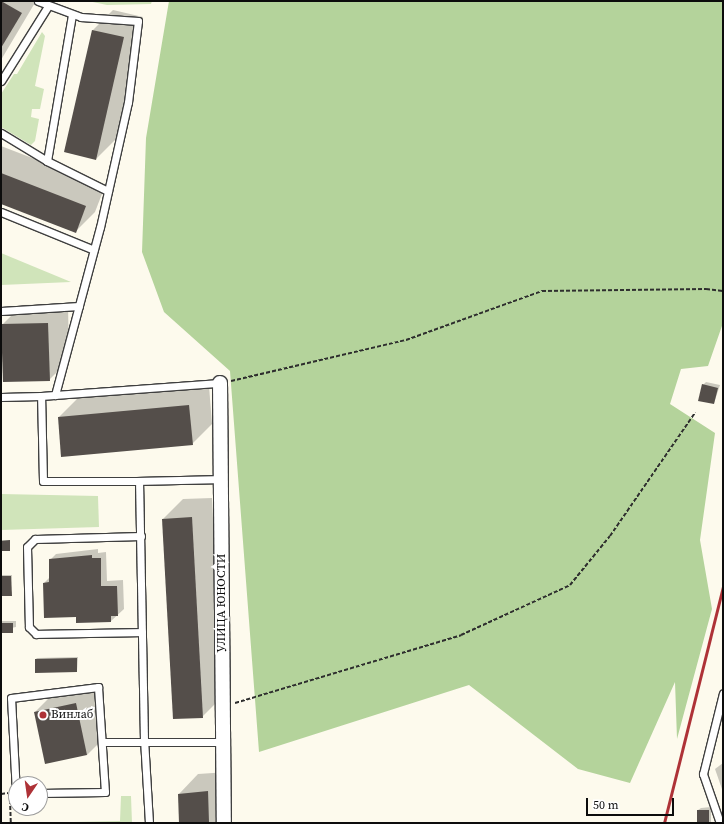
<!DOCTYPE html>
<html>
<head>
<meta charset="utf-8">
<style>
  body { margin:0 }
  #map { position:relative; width:724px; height:824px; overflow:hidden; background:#fdfaed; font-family:"Source Serif 4",serif }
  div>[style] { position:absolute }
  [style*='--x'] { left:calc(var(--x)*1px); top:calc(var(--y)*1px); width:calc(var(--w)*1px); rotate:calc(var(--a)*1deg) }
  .green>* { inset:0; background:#d0e4ba }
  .forest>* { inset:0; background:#b4d39b }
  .shadow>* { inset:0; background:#0003 }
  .building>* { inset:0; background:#544e4a }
  .path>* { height:2px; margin-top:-1px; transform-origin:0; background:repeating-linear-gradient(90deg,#2e2e2e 0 4px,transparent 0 6px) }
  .roads { filter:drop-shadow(1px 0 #3f3f3f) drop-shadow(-1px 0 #3f3f3f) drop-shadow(0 1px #3f3f3f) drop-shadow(0 -1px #3f3f3f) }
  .service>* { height:7px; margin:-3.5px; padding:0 3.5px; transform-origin:3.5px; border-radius:3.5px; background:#fff }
  .minor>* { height:14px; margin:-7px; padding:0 7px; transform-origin:7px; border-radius:7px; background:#fff }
  .rail>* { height:3px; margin:-1.5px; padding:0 1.5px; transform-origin:1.5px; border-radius:1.5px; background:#ae3237 }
  .dots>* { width:11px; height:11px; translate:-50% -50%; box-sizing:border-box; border:2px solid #fff; border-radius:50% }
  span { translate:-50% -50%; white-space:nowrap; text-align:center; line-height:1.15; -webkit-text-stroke:4px #fff; paint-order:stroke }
  .street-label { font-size:12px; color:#0c0c0c }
  .poi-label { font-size:12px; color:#0c0c0c }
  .left { translate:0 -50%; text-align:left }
  .frame { position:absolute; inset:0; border:2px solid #0c0c0c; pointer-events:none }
  .north { position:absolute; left:8px; top:776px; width:40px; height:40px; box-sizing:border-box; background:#fff; border:1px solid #9e9e9e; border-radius:50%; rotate:193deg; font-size:11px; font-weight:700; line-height:16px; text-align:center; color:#0c0c0c }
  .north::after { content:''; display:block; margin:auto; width:14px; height:18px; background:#ae3237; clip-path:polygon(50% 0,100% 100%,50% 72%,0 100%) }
  .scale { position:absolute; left:586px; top:798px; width:88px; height:18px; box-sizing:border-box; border:2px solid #0c0c0c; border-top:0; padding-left:5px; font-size:12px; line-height:14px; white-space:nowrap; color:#0c0c0c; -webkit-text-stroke:3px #fff; paint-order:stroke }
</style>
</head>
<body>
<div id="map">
  <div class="green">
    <div style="clip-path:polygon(88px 1px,152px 1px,151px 4px,107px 5px)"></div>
    <div style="clip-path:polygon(42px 32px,45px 36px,35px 86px,44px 89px,40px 109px,32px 109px,31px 117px,39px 119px,35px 141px,31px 145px,1px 127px,1px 94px,14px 74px,17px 74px)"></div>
    <div style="clip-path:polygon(1px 253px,71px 282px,1px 285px)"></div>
    <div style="clip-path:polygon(1px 494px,98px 496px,99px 527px,1px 530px)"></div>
    <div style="clip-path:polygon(121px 796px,131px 796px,132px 823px,27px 823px,120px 821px)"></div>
  </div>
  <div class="forest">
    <div style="clip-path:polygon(169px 1px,723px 1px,723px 323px,708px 366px,681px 369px,670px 404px,715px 433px,700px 540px,712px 609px,677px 739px,675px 682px,630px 783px,578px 769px,469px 685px,259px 752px,230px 371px,164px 312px,142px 252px,146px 138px)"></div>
  </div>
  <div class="shadow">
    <div style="clip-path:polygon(1px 1px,36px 1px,1px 60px)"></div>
    <div style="clip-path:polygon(113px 10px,143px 17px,116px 139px,96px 159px,65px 152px,93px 30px)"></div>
    <div style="clip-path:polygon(1px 146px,105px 186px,95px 212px,75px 232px,1px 203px)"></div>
    <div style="clip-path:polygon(68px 304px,69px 360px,49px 380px,2px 325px,22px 305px)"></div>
    <div style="clip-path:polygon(706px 382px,720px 385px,714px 403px,703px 385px)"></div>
    <div style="clip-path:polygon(209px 386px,212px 424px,192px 444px,59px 417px,79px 397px)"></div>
    <div style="clip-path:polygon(212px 498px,222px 697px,202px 717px,163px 519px,183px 499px)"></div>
    <div style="clip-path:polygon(1px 540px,10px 540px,10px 550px,1px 550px)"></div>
    <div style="clip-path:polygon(98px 549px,98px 553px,106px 552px,107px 581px,123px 580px,124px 609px,111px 621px,77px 622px,77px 616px,44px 583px,50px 577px,50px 560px,56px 554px)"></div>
    <div style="clip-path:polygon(1px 575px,12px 575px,11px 595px,1px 595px)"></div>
    <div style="clip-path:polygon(1px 621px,16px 621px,16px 627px,1px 630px)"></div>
    <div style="clip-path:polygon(78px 657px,77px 671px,36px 659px,37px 658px)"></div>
    <div style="clip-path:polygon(96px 684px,107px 735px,87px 755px,35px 712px,55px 692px)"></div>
    <div style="clip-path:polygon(723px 763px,723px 792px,715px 769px)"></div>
    <div style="clip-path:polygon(228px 772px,229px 823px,180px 823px,179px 794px,198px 774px)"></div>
    <div style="clip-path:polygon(711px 807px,711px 823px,698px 823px,698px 810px,701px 808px)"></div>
  </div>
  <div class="building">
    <div style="clip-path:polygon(1px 1px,22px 13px,1px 48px)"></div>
    <div style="clip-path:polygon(92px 30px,124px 37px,96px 160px,64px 152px)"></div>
    <div style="clip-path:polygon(1px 173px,86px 206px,76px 233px,1px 204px)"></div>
    <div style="clip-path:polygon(48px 323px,50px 381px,3px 382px,1px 324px)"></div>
    <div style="clip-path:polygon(702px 384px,718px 388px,714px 404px,698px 401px)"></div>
    <div style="clip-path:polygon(189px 405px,193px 445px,61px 457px,58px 417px)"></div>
    <div style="clip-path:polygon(192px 517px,203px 718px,173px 719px,162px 519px)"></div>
    <div style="clip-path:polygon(10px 540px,10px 551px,1px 551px,1px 541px)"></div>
    <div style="clip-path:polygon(92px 555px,92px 558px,101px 558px,101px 586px,117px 586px,118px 616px,111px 616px,111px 622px,76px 623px,76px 617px,44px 618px,43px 583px,49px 582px,49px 559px)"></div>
    <div style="clip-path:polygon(1px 576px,11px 576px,12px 596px,1px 596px)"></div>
    <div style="clip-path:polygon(1px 623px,13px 623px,13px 633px,1px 633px)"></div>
    <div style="clip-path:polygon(77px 658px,77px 672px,35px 673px,35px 659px)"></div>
    <div style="clip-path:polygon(76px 703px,87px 755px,45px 764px,34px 712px)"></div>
    <div style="clip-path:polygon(208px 791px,209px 823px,179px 823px,178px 794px)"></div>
    <div style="clip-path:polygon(697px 810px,709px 810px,709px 823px,697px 823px)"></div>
  </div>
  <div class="path">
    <div style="--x:231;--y:381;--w:180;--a:-13.2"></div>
    <div style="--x:406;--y:340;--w:145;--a:-19.8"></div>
    <div style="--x:542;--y:291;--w:164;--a:-0.7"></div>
    <div style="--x:706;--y:289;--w:17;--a:7"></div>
    <div style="--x:235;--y:703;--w:236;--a:-16.7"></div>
    <div style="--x:461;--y:635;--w:120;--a:-24.6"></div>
    <div style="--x:570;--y:585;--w:63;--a:-50.8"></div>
    <div style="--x:610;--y:536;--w:150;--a:-55.4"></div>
    <div style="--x:1;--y:794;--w:7;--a:-8"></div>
    <div style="--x:10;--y:800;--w:23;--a:88"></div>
  </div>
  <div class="roads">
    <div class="service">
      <div style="--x:38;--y:1;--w:46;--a:20.4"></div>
      <div style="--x:81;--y:17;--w:57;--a:4"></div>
      <div style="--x:138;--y:21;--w:82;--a:97"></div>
      <div style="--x:128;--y:102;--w:128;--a:102.6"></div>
      <div style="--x:100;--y:227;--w:174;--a:105"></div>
      <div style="--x:1;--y:81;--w:89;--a:-57.9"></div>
      <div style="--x:1;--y:133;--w:54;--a:31.3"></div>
      <div style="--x:47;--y:161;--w:148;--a:-80.3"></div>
      <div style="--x:47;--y:161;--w:68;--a:26.2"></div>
      <div style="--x:1;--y:212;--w:100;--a:22.2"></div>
      <div style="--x:1;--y:311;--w:78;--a:-3.7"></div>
      <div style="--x:1;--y:397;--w:40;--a:-1.4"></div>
      <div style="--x:139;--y:481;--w:96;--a:180"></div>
      <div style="--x:43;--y:481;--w:85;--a:-91.3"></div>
      <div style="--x:41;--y:396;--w:179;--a:-4.2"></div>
      <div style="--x:141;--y:536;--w:106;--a:178.4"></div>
      <div style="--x:35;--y:539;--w:11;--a:135"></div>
      <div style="--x:27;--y:547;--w:80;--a:88.6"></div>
      <div style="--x:29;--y:627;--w:10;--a:45"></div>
      <div style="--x:36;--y:634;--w:106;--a:-1.1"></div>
      <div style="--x:103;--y:742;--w:119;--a:0"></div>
      <div style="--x:16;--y:793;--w:95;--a:-93"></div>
      <div style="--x:11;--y:698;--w:88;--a:-7.2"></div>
      <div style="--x:98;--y:687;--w:105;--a:86.2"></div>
      <div style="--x:105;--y:792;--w:65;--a:179.1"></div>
      <div style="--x:149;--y:823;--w:83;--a:-93.4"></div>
      <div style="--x:144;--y:740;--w:259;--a:-91.1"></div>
      <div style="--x:139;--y:481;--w:82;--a:-1.4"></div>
      <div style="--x:720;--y:823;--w:52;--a:-109.1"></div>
      <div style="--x:703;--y:774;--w:83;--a:-76.1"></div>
    </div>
    <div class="minor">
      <div style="--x:220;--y:383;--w:440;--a:89.5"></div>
    </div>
  </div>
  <div class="rail">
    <div style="--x:664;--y:823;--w:244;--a:-76"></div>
  </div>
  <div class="dots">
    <div style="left:43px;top:715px;background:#ae3237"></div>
  </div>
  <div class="street-label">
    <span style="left:222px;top:603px;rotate:-90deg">УЛИЦА ЮНОСТИ</span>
  </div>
  <div class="poi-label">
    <span class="left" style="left:51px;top:715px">Винлаб</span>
  </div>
  <div class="frame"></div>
  <div class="north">С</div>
  <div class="scale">50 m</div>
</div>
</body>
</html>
